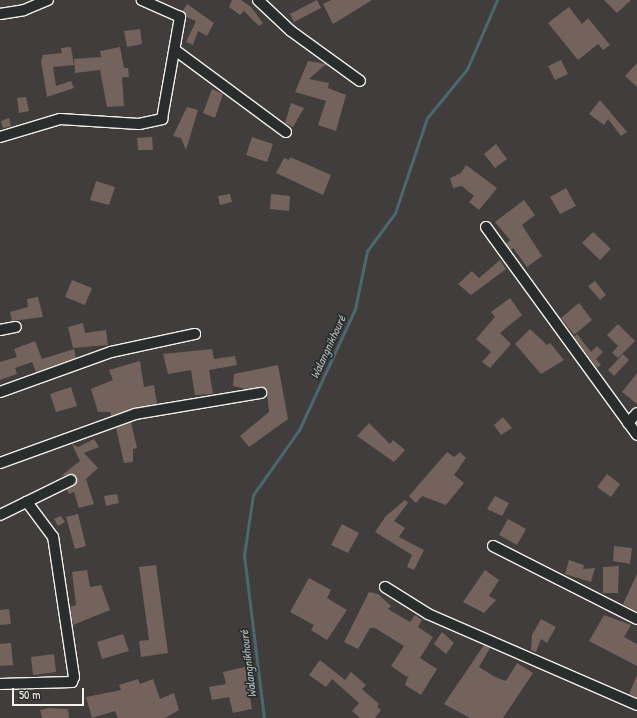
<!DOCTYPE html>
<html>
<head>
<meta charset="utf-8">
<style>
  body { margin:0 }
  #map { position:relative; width:637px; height:718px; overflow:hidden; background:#403d3c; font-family:"Patrick Hand",sans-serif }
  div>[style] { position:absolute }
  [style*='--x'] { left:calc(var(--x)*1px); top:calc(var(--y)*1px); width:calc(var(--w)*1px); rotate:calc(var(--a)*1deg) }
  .stream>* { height:3px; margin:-1.5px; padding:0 1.5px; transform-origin:1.5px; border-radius:1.5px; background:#4a686d }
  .building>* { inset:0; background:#74635c }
  .roads { filter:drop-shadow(1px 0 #f4f1e8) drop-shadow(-1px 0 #f4f1e8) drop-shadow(0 1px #f4f1e8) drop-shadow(0 -1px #f4f1e8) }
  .minor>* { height:10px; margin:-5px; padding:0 5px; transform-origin:5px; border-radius:5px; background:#2a2d2e }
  span { translate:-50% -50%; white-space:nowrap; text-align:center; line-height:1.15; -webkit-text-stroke:3.5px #2a2d2e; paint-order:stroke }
  .water-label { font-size:12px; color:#b0bab7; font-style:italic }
  .scale { position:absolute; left:12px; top:688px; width:72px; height:18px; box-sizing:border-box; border:2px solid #f4f1e8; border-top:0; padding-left:5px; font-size:12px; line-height:14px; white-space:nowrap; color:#f4f1e8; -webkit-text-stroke:3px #2a2d2e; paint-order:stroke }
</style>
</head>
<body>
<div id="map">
  <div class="stream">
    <div style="--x:264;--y:718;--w:164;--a:-97"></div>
    <div style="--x:244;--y:555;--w:61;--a:-81.5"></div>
    <div style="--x:253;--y:495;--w:80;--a:-54.7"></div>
    <div style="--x:299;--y:430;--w:133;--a:-65.2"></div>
    <div style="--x:355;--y:309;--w:59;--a:-78.3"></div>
    <div style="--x:367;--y:251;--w:47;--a:-53.6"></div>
    <div style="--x:395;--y:213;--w:100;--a:-71.4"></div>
    <div style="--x:427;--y:118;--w:63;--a:-50.8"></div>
    <div style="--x:467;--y:69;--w:75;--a:-66.5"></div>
  </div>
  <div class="building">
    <div style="clip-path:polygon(232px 0,241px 0,251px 7px,263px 23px,259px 26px,244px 11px,240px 15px,229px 7px)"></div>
    <div style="clip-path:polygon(317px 0,321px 8px,294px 22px,290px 14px)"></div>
    <div style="clip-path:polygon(331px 0,372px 0,333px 24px,323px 4px)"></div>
    <div style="clip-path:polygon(604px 0,631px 0,617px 13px)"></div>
    <div style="clip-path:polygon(187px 4px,214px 23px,207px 36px,198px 31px,193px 45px,186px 42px,196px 21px,186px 17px,183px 11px)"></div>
    <div style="clip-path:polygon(569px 7px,582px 24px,588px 18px,610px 45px,603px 50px,598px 44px,578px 60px,548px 23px)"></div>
    <div style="clip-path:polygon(140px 29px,142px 44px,127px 47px,124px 31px)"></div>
    <div style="clip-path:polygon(71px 47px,74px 65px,53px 67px,56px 86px,71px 81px,74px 88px,47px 97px,41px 61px,43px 55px,62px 53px,61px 48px)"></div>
    <div style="clip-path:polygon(120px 47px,124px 68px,128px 68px,129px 77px,122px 77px,124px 106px,107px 107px,100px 70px,75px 73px,74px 59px,101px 57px,100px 51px)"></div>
    <div style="clip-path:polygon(561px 60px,568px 74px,555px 80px,548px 66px)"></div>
    <div style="clip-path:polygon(308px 61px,326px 64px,309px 79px,329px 83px,328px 88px,346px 95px,336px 131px,318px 125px,326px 101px,295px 92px)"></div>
    <div style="clip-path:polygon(637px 63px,637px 87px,625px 76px)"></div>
    <div style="clip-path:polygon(212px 89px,223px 94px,215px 118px,203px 113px)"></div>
    <div style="clip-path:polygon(26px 97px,29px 111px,19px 113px,17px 98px)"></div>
    <div style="clip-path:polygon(600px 100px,627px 132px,621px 136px,608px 119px,604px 125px,589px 114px)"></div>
    <div style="clip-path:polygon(291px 103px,304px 108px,293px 127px,285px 123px)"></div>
    <div style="clip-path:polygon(187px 107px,198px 110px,186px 150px,181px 138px,173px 136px)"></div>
    <div style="clip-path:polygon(9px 118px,11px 126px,3px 128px,1px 121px)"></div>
    <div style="clip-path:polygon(152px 137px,153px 150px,138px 150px,137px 138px)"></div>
    <div style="clip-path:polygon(252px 137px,273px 144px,267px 162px,246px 155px)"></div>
    <div style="clip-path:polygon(496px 144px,507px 159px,495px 168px,484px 154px)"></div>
    <div style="clip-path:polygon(290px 157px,331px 175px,323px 195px,276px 173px,284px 158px,289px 160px)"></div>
    <div style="clip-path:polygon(466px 165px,497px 188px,479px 210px,469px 202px,474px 196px,462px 186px,453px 188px,450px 178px,461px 173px)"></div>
    <div style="clip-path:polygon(96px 181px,115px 187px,109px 205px,90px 200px)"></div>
    <div style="clip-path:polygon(566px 188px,576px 206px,560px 214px,550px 197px)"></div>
    <div style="clip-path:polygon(230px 194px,232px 202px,220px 205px,218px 196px)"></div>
    <div style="clip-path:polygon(271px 194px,290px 196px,289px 211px,270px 209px)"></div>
    <div style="clip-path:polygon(524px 200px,535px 215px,522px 225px,542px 256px,527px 267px,513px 248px,511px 250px,506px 244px,510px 240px,495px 222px)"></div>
    <div style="clip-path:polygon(593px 232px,611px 249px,600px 260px,582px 243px)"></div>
    <div style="clip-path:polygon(500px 260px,506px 269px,471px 295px,458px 284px,472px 271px,479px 278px)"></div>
    <div style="clip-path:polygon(72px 280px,92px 288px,85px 305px,65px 297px)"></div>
    <div style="clip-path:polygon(595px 281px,606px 295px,600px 300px,588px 286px)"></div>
    <div style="clip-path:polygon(38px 297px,43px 317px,12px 321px,10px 312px,28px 307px,27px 299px)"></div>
    <div style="clip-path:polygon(510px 298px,522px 315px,500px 333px,511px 344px,490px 368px,482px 362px,491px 352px,476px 339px,495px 317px,491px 312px)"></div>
    <div style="clip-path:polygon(579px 303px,592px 320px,574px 335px,561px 318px)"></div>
    <div style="clip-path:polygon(83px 323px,85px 333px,106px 330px,108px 345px,73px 348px,68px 327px)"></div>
    <div style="clip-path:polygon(618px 324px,635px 341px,618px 358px,612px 353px,618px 346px,607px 335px)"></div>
    <div style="clip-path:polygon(530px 329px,547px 345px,550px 343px,564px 360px,541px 374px,515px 344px)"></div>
    <div style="clip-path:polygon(577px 334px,591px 352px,597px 346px,603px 352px,596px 359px,601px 365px,597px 368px,574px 337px)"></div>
    <div style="clip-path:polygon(35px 341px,42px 359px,74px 349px,76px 358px,36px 372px,32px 362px,15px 368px,17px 374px,0 380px,0 362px,17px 357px,14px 349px)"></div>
    <div style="clip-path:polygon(212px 349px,214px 359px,235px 356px,237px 365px,209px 370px,213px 394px,195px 395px,191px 370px,168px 374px,163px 354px)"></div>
    <div style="clip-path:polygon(623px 354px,629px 360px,614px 376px,608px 370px)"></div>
    <div style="clip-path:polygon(140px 361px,144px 387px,154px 385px,157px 404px,111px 416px,110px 412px,98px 412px,91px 389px,113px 380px,109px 370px)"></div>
    <div style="clip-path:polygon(278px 365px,288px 419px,249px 447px,240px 436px,269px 412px,267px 392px,264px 387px,246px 389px,233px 386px,234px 374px)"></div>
    <div style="clip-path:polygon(637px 373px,637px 404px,622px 392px)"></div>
    <div style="clip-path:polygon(71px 387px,77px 406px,56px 412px,50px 394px)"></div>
    <div style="clip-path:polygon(503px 417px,512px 428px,501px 435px,494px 425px)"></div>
    <div style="clip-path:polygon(131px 422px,137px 448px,133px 449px,133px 462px,124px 463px,116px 428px)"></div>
    <div style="clip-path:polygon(369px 423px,390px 444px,393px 440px,405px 450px,394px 462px,357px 436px)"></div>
    <div style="clip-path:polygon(94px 439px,99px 447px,84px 453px,98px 468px,86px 479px,94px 504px,79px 508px,74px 492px,69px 494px,67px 489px,76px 484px,77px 477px,72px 474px,61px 476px,80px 461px,72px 444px,78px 447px)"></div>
    <div style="clip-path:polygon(447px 452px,454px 457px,460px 452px,466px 458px,454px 475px,464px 483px,446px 505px,422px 496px,416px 503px,409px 496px)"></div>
    <div style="clip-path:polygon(607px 474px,620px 484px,611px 497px,597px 487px)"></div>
    <div style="clip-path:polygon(117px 494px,119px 503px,106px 506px,104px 496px)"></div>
    <div style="clip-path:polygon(495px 496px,509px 503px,502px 516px,487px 509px)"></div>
    <div style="clip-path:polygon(405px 500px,408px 503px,394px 521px,405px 528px,399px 537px,424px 550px,414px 570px,407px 567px,412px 555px,375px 532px,386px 516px)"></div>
    <div style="clip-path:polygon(78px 514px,86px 546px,75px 549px,66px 517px)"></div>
    <div style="clip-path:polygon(61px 516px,65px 522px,58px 526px,54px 519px)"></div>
    <div style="clip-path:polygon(508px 519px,526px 529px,517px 545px,499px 535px)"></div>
    <div style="clip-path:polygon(342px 524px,359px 533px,348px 553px,331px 545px)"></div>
    <div style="clip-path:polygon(614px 546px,632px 548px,630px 564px,613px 561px)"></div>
    <div style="clip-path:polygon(569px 560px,584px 565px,583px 569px,595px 568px,591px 582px,565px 574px)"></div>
    <div style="clip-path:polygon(156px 565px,168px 653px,141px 657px,139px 641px,149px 640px,139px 567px)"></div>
    <div style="clip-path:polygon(619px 566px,618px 593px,603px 593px,603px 567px)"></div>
    <div style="clip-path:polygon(87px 570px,90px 587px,101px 585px,110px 610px,73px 625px,70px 607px,76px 605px,72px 572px)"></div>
    <div style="clip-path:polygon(485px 570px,499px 580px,489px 596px,496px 600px,484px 613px,463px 602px)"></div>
    <div style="clip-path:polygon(637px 574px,637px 612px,623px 604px)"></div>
    <div style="clip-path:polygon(309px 578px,331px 590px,327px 598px,347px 610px,327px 640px,311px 630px,314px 625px,290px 612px)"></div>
    <div style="clip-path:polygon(369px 592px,378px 594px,391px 606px,388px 609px,410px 622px,415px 615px,422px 620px,418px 627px,433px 637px,420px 658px,437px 669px,421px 695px,405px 685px,409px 674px,407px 677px,391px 666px,404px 646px,375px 628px,370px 628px,358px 649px,344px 642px)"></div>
    <div style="clip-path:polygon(9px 609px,11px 624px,0 625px,0 610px)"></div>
    <div style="clip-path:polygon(604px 615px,631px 625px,624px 637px,637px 644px,637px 666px,589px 641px)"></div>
    <div style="clip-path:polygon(541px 619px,556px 627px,547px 643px,541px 639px,536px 652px,531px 650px,532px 635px)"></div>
    <div style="clip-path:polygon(442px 632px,454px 643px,446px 654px,434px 644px)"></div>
    <div style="clip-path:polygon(123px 634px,129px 651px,102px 659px,97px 642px)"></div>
    <div style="clip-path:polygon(11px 643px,13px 665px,0 666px,0 644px)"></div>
    <div style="clip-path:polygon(484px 645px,490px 648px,479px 667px,495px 677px,506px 681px,517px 663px,533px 673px,503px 718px,470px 718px,444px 704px)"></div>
    <div style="clip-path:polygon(54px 654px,56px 672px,33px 675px,31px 657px)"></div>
    <div style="clip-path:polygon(320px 660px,345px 680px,351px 672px,366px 685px,362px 689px,379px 704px,377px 707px,381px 710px,375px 718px,360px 718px,352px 711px,359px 703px,332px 679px,326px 687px,309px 675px)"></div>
    <div style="clip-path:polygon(245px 667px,252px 709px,233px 713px,229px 697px,212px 700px,209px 687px,226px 684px,223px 672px)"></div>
    <div style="clip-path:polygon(637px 675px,637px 698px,629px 694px)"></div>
    <div style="clip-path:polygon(138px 679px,140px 684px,153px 679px,160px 699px,174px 693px,179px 710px,165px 718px,118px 718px,115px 711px,92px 718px,86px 697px,121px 690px,119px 685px)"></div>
    <div style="clip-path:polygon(49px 708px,68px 709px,69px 718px,42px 718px,40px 710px)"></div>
  </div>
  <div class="roads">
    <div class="minor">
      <div style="--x:258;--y:0;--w:45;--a:43.2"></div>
      <div style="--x:291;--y:31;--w:85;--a:35.9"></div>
      <div style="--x:0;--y:14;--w:24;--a:-9"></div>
      <div style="--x:24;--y:10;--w:26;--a:-23"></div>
      <div style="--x:175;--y:50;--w:138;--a:36.5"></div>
      <div style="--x:0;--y:137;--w:63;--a:-16.7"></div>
      <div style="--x:60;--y:119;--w:79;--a:3.6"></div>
      <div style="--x:139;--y:124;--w:24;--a:-12"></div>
      <div style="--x:162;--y:119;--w:104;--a:-80"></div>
      <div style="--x:180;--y:17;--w:42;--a:-155.9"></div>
      <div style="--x:486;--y:227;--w:257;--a:54"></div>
      <div style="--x:0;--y:330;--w:16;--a:-11"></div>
      <div style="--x:0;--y:392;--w:118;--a:-19.8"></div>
      <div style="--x:111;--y:352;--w:86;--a:-12.1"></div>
      <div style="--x:628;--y:423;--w:13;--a:-48"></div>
      <div style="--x:0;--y:463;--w:144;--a:-19.9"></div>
      <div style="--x:135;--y:414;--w:128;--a:-9.5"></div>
      <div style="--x:0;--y:515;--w:79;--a:-26.2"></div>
      <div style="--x:493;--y:546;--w:161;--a:26.9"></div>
      <div style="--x:385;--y:587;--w:51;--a:32.1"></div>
      <div style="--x:428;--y:614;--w:228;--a:23.5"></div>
      <div style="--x:0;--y:684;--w:72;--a:-1.6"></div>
      <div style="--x:72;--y:682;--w:5;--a:-68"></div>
      <div style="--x:74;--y:677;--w:142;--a:-98.5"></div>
      <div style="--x:53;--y:537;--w:44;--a:-126.6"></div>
    </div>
  </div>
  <div class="water-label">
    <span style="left:328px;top:347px;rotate:-65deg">Walangnikhouré</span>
    <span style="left:248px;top:664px;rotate:-97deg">Walangnikhouré</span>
  </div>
  <div class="scale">50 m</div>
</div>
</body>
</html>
